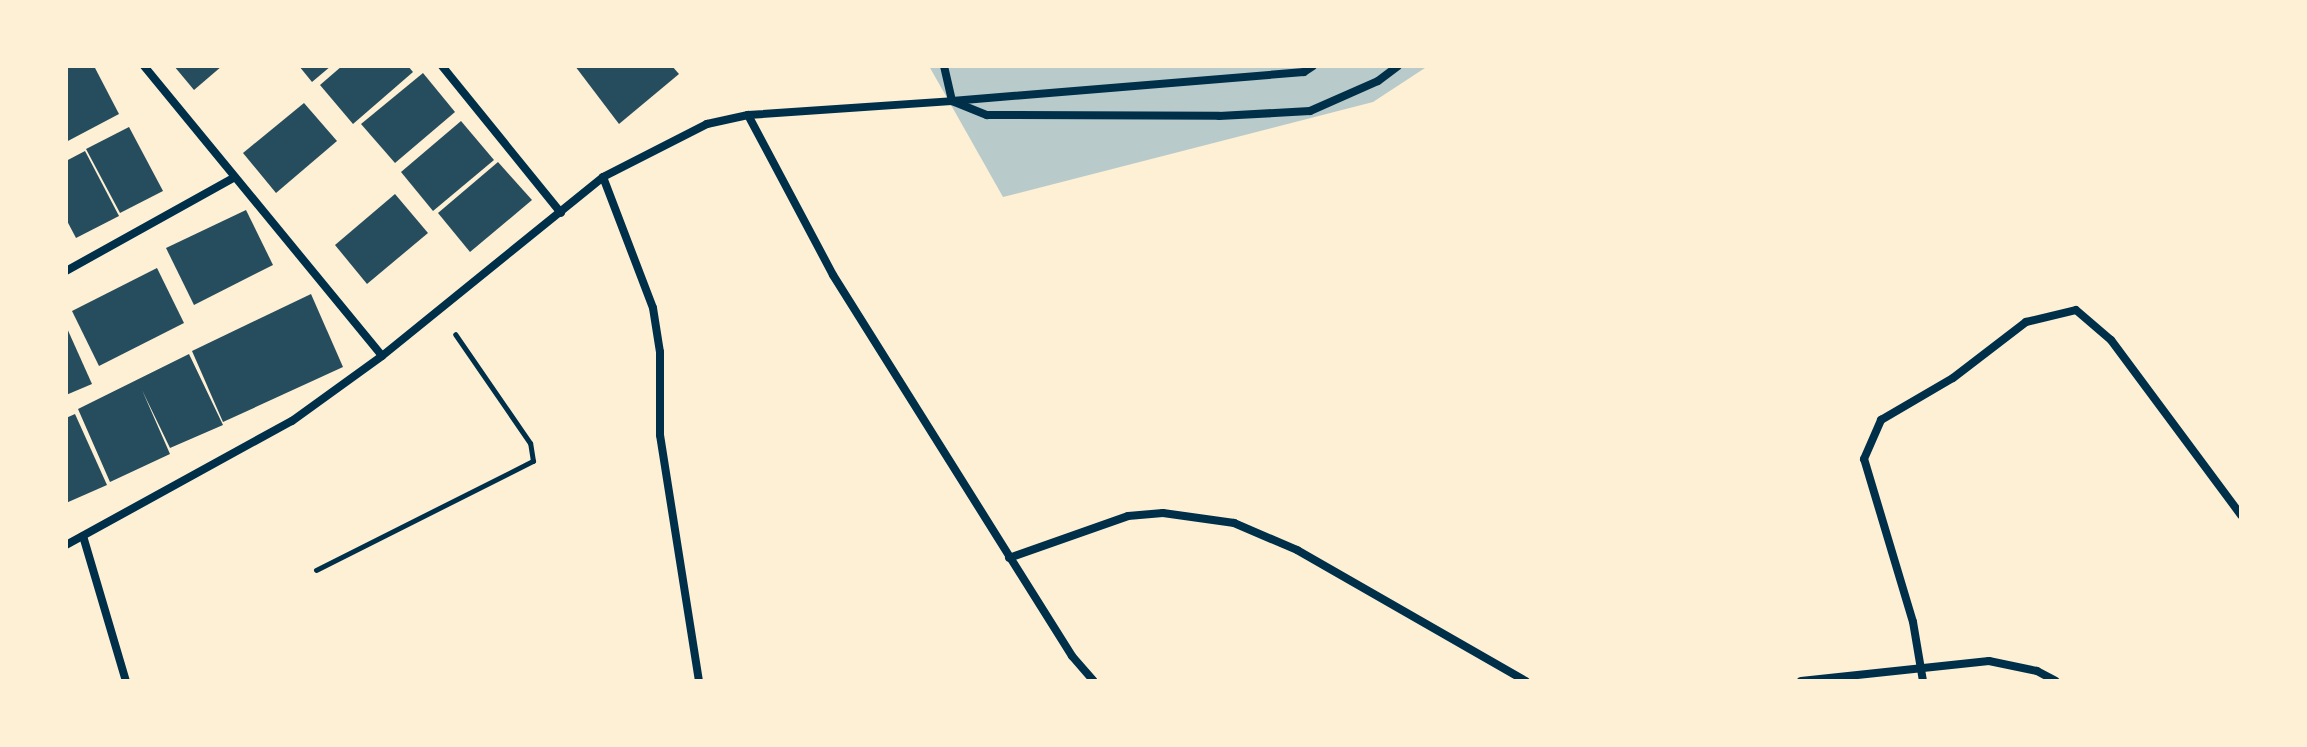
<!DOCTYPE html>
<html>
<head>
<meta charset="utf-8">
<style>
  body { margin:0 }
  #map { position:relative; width:2307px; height:747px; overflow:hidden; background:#fdf0d5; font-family:Inter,sans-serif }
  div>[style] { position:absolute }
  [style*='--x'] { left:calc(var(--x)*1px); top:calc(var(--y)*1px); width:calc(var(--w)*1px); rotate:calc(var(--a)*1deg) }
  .green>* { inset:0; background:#b9caca }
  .building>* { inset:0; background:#264d5e }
  .path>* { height:5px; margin:-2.5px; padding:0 2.5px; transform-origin:2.5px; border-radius:2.5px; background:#003049 }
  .minor>* { height:8px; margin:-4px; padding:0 4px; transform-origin:4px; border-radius:4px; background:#003049 }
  span { translate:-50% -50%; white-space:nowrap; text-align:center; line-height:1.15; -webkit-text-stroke:6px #fdf0d5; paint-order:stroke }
  .frame { position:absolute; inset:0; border:68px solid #fdf0d5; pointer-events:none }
</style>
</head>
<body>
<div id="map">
  <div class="green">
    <div style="clip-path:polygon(929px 66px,1428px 66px,1373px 102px,1003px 197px)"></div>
  </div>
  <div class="building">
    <div style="clip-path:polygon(66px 66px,94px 66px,119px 114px,66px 142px)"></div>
    <div style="clip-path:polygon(174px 66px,222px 66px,194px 90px)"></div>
    <div style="clip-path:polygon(299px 66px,331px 66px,312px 82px)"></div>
    <div style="clip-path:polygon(342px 66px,408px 66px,413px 72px,353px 124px,320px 85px)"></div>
    <div style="clip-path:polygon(575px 66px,672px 66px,679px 74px,619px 124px)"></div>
    <div style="clip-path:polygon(423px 73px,455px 112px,395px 163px,361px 124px)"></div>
    <div style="clip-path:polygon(304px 103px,337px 141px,276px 193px,243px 153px)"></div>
    <div style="clip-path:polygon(461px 121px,494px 160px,433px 211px,401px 172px)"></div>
    <div style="clip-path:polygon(129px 127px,163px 191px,120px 213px,86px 149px)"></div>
    <div style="clip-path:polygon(85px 151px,119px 216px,76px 238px,66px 219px,66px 161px)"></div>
    <div style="clip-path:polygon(498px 162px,532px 200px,470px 252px,438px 213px)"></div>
    <div style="clip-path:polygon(395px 194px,428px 233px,367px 284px,335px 245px)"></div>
    <div style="clip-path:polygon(246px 210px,273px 265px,194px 305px,166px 248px)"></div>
    <div style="clip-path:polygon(157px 268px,184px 323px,99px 366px,72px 311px)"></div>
    <div style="clip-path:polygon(311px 294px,343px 367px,223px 422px,192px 351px)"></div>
    <div style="clip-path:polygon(66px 326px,92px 384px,66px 395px)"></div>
    <div style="clip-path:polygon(189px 354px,223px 425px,170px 448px,142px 390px,170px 454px,110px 482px,78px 409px)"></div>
    <div style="clip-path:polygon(75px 414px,107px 485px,66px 503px,66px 418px)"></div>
  </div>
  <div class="path">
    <div style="--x:316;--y:570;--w:243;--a:-26.7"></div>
    <div style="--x:533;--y:461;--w:18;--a:-99"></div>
    <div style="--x:530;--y:443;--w:132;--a:-124.5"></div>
  </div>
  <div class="minor">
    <div style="--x:144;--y:66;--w:375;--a:50.6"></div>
    <div style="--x:442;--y:66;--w:189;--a:51"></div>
    <div style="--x:944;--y:66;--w:36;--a:77"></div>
    <div style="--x:952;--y:101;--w:353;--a:-4.7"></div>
    <div style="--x:1304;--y:72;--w:11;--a:-34"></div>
    <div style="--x:748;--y:115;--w:181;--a:62"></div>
    <div style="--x:833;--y:275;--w:450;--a:57.9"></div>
    <div style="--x:1072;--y:656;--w:33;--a:49"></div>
    <div style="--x:603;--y:177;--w:140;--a:69.1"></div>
    <div style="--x:653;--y:308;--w:45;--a:81"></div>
    <div style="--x:660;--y:352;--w:83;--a:90"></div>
    <div style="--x:660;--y:435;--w:249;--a:81"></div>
    <div style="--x:66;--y:271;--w:193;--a:-29.1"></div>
    <div style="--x:83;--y:536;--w:151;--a:73.5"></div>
    <div style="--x:66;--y:545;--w:258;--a:-28.8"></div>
    <div style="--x:292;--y:421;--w:111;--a:-35.8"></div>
    <div style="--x:382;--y:356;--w:284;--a:-39"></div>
    <div style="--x:603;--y:177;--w:117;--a:-27"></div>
    <div style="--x:707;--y:124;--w:42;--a:-12.4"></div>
    <div style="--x:748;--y:115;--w:204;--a:-3.9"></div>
    <div style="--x:952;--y:101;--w:38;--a:22"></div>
    <div style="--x:987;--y:115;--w:232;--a:0.2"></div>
    <div style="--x:1219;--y:116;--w:91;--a:-3.1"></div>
    <div style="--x:1310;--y:111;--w:74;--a:-23.8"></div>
    <div style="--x:1378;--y:81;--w:25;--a:-37"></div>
    <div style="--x:1009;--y:558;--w:126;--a:-19.4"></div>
    <div style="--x:1128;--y:516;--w:35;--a:-5"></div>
    <div style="--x:1163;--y:513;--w:72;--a:8"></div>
    <div style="--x:1234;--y:523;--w:69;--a:23.2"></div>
    <div style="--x:1297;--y:550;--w:264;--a:29.8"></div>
    <div style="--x:1801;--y:681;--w:189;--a:-6.1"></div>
    <div style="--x:1989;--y:661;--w:49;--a:11.8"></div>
    <div style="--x:2037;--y:671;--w:21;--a:28"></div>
    <div style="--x:1923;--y:681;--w:60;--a:-99.6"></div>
    <div style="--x:1913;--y:622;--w:170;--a:-106.7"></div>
    <div style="--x:1864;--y:459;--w:43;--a:-66.4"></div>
    <div style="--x:1881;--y:420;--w:83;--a:-30.3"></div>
    <div style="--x:1953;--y:378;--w:92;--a:-37.5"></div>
    <div style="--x:2026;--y:322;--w:51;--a:-13.5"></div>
    <div style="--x:2076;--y:310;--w:46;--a:40.6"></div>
    <div style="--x:2111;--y:340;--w:218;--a:53.4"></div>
  </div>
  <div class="frame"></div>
</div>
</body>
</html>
